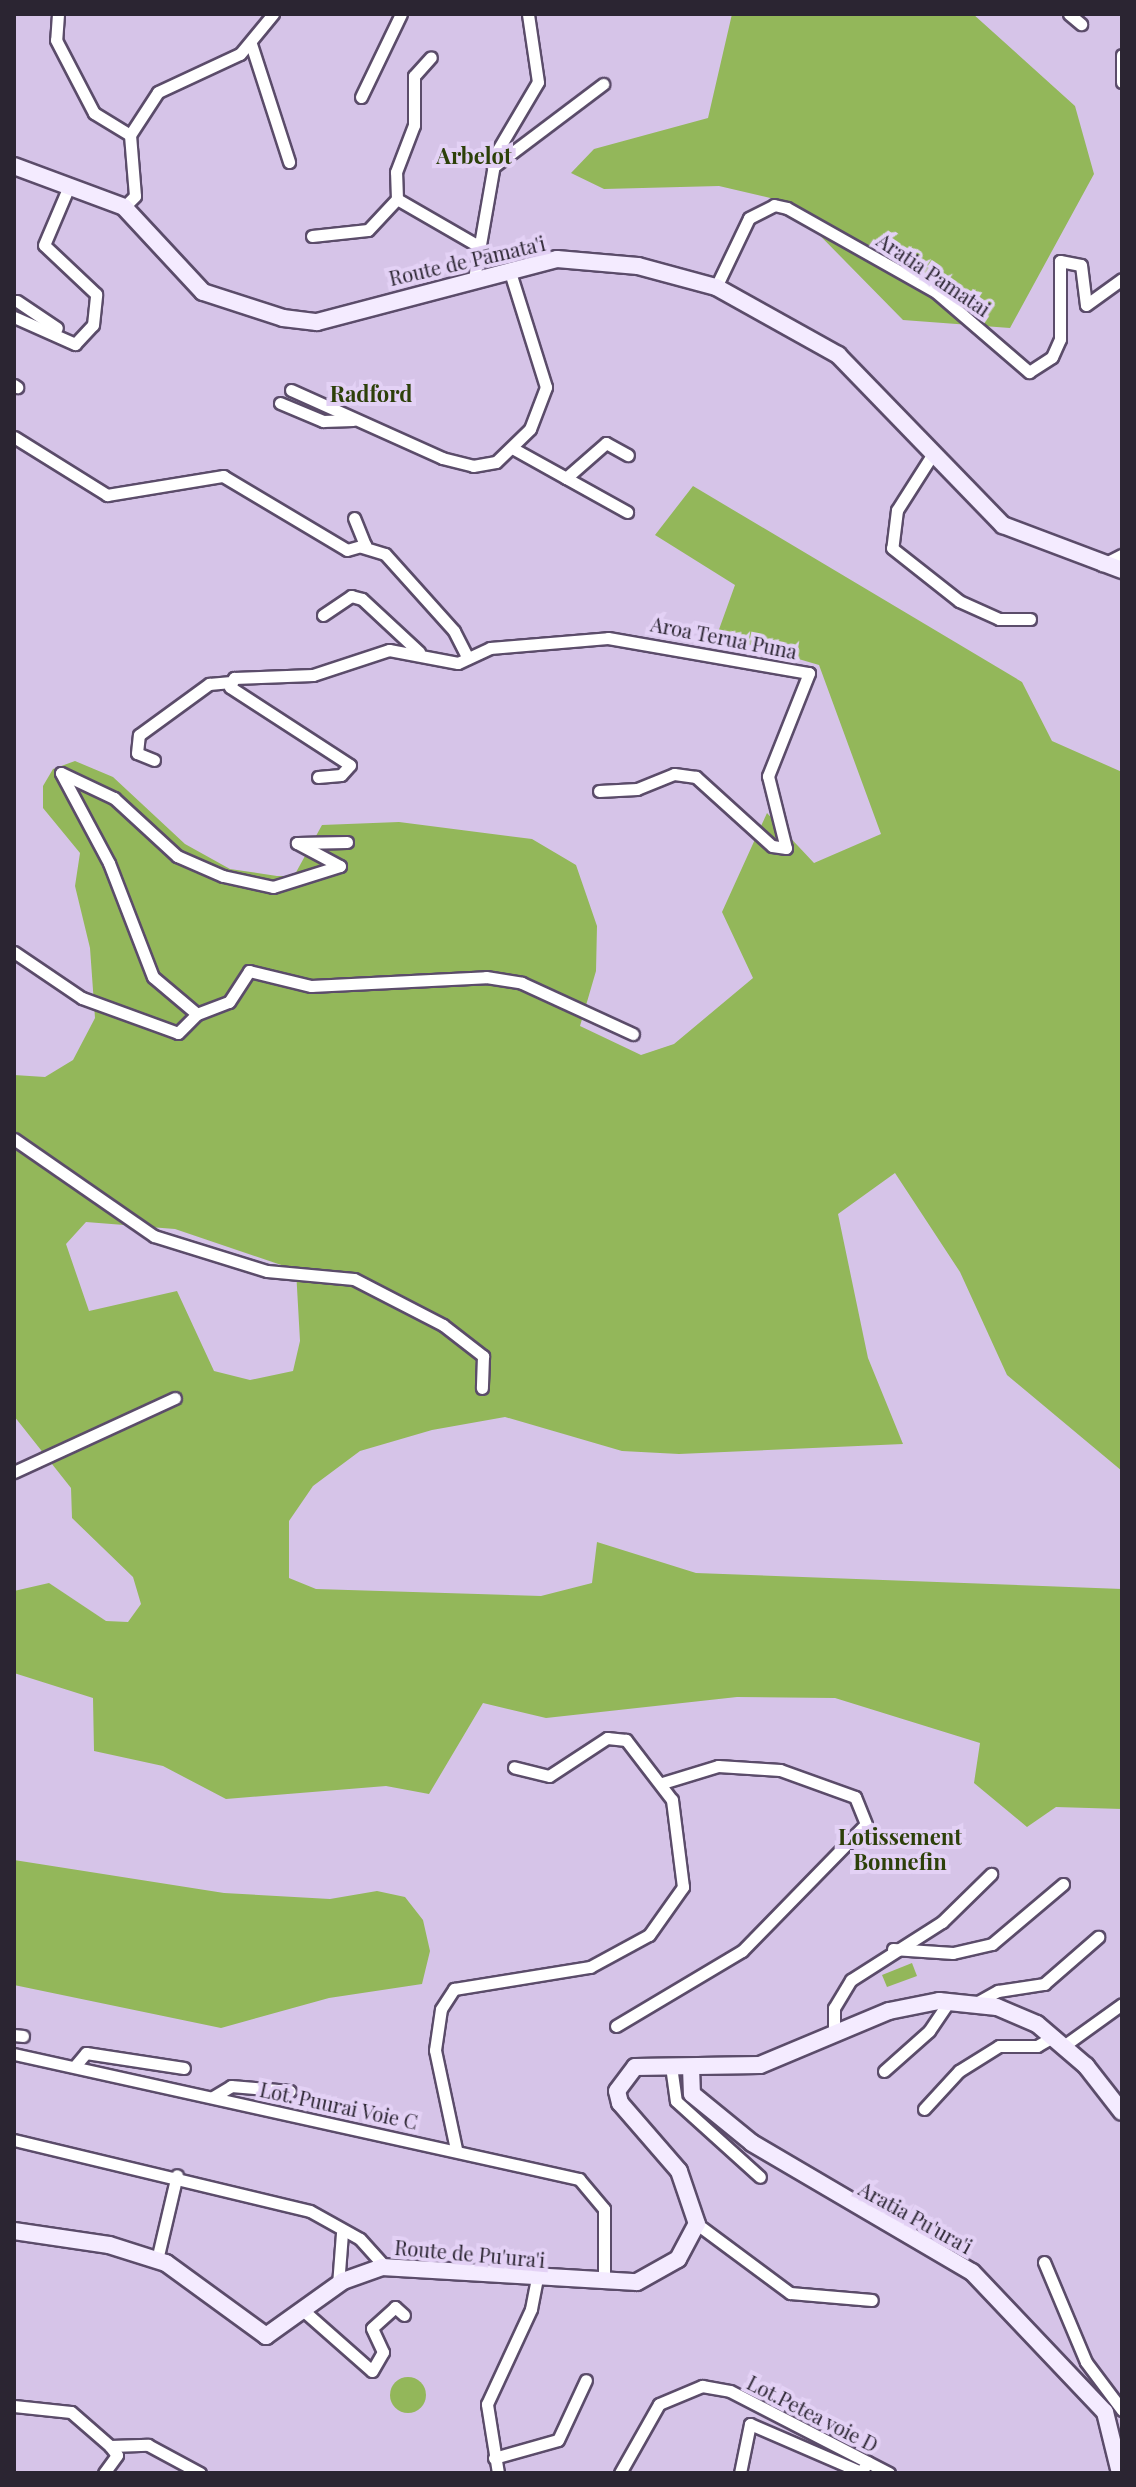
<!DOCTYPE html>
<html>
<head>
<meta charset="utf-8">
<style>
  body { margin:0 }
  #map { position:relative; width:1136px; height:2487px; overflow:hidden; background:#d6c4e8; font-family:"Playfair Display",serif }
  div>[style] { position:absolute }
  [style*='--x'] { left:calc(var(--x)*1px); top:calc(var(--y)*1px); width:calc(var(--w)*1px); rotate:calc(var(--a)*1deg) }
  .green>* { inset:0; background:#93b75a }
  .round { border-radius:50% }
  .roads { filter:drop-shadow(2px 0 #5b4c6a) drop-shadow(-2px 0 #5b4c6a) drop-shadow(0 2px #5b4c6a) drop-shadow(0 -2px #5b4c6a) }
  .street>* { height:11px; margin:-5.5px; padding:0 5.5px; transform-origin:5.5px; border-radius:5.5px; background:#fff }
  .secondary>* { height:16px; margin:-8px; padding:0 8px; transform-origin:8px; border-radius:8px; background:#f4ebff }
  span { translate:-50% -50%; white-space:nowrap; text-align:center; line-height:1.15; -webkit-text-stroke:8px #e3d1f5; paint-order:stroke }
  .street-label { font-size:20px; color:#2b2532 }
  .neighbourhood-label { font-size:22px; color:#2d4009; font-weight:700 }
  .frame { position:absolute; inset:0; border:16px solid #2b2532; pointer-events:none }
</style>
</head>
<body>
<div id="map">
  <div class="green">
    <div style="clip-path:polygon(732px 14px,973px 14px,1075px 106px,1094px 174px,1010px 328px,903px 320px,787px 202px,719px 186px,604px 189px,571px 173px,594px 149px,708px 118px)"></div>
    <div style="clip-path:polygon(evenodd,693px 486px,1022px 682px,1052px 741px,1122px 772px,1122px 1471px,1007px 1375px,960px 1272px,895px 1173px,838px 1214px,868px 1358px,903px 1444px,679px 1454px,622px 1451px,505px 1417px,432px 1430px,360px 1451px,313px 1486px,289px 1521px,289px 1578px,316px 1589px,541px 1596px,592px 1583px,597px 1542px,696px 1573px,1122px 1589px,1122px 1809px,1056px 1807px,1027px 1827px,974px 1783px,980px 1743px,835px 1698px,737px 1697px,546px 1718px,483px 1703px,429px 1794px,386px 1786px,226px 1799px,163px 1766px,94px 1751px,93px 1698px,14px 1673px,14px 1591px,49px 1583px,106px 1621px,128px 1622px,141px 1604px,133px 1577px,72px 1518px,71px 1488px,14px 1416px,14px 1075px,45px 1077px,73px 1060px,95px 1018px,90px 948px,75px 886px,80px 853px,43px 808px,43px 786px,53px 769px,75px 761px,113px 777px,185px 844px,230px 869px,277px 876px,294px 876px,322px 825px,399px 822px,532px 839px,576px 865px,597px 926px,596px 971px,580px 1026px,641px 1055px,674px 1044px,753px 978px,722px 912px,767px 813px,814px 863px,881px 834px,819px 665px,717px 635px,735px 585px,655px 535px,693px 486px,86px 1222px,175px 1229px,296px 1270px,300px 1341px,293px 1371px,250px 1380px,214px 1371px,177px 1291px,89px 1311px,66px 1244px,86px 1222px)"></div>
    <div style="clip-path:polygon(14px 1860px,224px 1893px,330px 1899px,377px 1891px,405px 1897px,423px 1920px,430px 1951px,422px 1984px,329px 1998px,221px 2028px,14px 1985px)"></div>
    <div style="clip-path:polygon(912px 1963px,917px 1976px,887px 1987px,882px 1975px)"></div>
    <div class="round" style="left:390px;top:2377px;width:36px;height:36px"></div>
  </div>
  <div class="roads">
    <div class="street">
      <div style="--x:58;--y:14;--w:26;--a:94"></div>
      <div style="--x:56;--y:40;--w:82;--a:62.5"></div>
      <div style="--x:94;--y:113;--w:42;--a:31.4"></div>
      <div style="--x:130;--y:135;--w:61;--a:85.3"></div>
      <div style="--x:135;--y:196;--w:16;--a:135"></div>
      <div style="--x:1069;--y:14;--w:16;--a:40"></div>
      <div style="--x:251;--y:44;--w:124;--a:72.1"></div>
      <div style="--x:1122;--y:55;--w:27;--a:90"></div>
      <div style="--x:361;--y:97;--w:92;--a:-64.3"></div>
      <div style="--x:130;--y:135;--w:51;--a:-56.9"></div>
      <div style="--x:158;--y:92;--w:90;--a:-24.9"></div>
      <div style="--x:240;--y:54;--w:52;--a:-50.5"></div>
      <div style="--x:493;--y:167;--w:138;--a:-37"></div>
      <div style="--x:397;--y:199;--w:96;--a:30"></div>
      <div style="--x:312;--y:236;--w:56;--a:-6.1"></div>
      <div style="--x:368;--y:230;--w:42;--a:-46.9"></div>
      <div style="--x:397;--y:199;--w:27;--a:-92"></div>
      <div style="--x:396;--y:172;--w:50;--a:-69"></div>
      <div style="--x:414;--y:125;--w:49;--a:-90"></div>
      <div style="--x:414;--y:76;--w:25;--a:-48"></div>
      <div style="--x:474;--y:279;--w:128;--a:-80.1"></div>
      <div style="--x:496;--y:153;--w:82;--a:-59.4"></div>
      <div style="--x:538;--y:82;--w:69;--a:-98.4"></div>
      <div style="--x:716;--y:287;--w:76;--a:-64.4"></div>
      <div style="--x:749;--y:218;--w:28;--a:-27"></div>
      <div style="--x:774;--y:205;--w:13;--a:13"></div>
      <div style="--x:787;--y:208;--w:171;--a:29.4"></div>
      <div style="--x:936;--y:292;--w:123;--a:40.7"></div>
      <div style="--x:1029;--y:372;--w:27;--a:-33"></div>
      <div style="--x:1052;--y:357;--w:20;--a:-66"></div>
      <div style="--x:1060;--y:339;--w:78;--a:-90"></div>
      <div style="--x:1060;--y:261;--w:21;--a:11"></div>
      <div style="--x:1081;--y:265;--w:40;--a:82.9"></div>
      <div style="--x:1086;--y:305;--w:44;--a:-35.8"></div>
      <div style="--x:17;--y:301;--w:48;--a:34"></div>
      <div style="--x:14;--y:317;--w:67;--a:23.9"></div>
      <div style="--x:75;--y:344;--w:26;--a:-47"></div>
      <div style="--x:93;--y:325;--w:31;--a:-84"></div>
      <div style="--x:96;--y:294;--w:71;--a:-136.7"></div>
      <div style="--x:44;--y:245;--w:64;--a:-67"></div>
      <div style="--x:14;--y:385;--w:4;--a:34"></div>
      <div style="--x:291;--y:390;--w:166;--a:24.2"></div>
      <div style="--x:442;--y:458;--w:32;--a:14"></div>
      <div style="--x:473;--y:466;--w:23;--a:-10"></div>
      <div style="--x:496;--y:462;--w:47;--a:-44.1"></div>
      <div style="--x:530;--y:429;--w:45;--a:-69.1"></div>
      <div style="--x:546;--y:387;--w:124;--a:-107.4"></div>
      <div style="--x:280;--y:403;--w:47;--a:22.7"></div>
      <div style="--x:323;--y:421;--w:30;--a:-2"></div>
      <div style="--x:14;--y:437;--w:110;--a:31.9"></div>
      <div style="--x:107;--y:495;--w:118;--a:-9.3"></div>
      <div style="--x:223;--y:476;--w:144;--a:30.8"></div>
      <div style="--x:347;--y:550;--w:19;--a:-16"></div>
      <div style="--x:365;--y:545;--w:29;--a:-112"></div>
      <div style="--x:514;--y:449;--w:60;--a:29.1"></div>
      <div style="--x:566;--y:478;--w:53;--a:-41.2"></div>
      <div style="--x:606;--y:443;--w:25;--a:29"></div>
      <div style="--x:934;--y:452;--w:69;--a:122.5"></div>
      <div style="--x:897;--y:510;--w:38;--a:97"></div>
      <div style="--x:892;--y:548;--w:85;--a:38.3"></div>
      <div style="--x:959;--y:601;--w:44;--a:24.2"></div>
      <div style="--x:999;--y:619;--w:31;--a:0"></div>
      <div style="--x:566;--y:478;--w:70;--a:29.1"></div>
      <div style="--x:362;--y:547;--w:24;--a:17"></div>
      <div style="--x:385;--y:554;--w:103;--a:48.1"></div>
      <div style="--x:454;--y:631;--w:30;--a:63"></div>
      <div style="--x:1102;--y:565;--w:22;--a:-27"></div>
      <div style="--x:323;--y:615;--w:34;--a:-34"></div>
      <div style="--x:351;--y:596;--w:11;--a:15"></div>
      <div style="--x:362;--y:599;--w:78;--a:42.9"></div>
      <div style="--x:154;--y:760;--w:18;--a:-158"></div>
      <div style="--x:137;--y:753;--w:18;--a:-84"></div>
      <div style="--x:139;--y:735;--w:87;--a:-36.1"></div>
      <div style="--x:209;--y:684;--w:22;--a:-5"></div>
      <div style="--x:318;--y:777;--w:23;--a:-5"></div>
      <div style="--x:341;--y:775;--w:13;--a:-48"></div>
      <div style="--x:350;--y:765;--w:143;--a:-147"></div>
      <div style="--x:230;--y:687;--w:10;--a:-66"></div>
      <div style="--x:234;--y:678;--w:79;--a:-2.2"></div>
      <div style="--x:313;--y:675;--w:80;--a:-18.2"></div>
      <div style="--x:389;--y:650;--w:70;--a:10.7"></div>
      <div style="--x:458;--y:663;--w:35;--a:-25"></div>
      <div style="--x:490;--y:648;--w:118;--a:-4.8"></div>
      <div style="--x:608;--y:638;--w:204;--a:9.9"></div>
      <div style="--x:809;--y:673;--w:111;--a:111.7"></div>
      <div style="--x:768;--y:776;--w:74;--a:76"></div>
      <div style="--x:786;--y:848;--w:14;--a:-172"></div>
      <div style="--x:772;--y:846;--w:103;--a:-137.8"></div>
      <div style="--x:696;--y:777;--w:22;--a:-172"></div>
      <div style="--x:674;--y:774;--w:40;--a:158"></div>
      <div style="--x:637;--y:789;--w:38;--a:177"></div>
      <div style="--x:14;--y:952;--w:82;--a:34.1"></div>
      <div style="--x:82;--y:998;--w:102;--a:20"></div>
      <div style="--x:178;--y:1033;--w:27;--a:-45"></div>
      <div style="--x:197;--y:1014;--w:34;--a:-21"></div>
      <div style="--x:229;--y:1002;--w:37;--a:-57"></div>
      <div style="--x:249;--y:971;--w:64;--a:13.6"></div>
      <div style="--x:311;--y:986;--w:175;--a:-2.9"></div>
      <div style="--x:486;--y:977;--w:36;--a:9"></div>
      <div style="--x:522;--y:983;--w:122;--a:24.7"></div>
      <div style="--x:197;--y:1014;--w:57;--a:-139.9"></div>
      <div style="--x:153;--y:977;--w:122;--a:-111.1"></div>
      <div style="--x:109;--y:863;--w:102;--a:-118.1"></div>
      <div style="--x:61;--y:773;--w:59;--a:25.3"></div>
      <div style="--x:114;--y:798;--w:86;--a:42.6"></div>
      <div style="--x:177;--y:856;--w:50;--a:23.5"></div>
      <div style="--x:223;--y:876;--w:51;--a:12.4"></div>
      <div style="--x:273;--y:887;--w:70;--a:-17.4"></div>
      <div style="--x:340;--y:866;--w:49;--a:-151.9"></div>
      <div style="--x:297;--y:843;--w:50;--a:-1.1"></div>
      <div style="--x:14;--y:1139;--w:170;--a:34.7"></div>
      <div style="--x:154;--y:1236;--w:118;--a:17.2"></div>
      <div style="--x:267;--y:1271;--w:87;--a:5.3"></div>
      <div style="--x:354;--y:1279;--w:100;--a:27.3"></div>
      <div style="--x:443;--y:1325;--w:51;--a:37.8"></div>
      <div style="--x:483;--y:1356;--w:32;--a:92"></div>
      <div style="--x:14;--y:1472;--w:177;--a:-24.7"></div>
      <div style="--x:893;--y:1949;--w:60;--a:3.8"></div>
      <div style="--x:953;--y:1953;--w:40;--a:-13"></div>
      <div style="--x:992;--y:1944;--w:93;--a:-40.2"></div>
      <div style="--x:976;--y:2003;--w:25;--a:-29"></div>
      <div style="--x:998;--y:1991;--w:47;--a:-8.7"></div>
      <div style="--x:1044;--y:1984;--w:72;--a:-41"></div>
      <div style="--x:616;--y:2026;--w:147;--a:-30.8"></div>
      <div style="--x:742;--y:1951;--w:177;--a:-45.7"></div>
      <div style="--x:866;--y:1824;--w:29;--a:-112"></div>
      <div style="--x:855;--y:1797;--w:80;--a:-160.2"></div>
      <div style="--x:780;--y:1770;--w:62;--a:-176.3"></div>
      <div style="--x:718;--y:1766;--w:59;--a:163.1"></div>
      <div style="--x:14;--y:2035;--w:9;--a:6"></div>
      <div style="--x:834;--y:2035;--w:27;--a:-90"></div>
      <div style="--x:834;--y:2008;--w:33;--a:-59"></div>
      <div style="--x:851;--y:1980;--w:108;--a:-32.5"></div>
      <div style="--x:942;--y:1922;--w:69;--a:-44.4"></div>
      <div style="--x:1065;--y:2045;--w:70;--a:-35.7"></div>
      <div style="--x:14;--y:2054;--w:579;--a:12.48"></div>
      <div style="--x:579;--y:2179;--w:39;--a:50"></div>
      <div style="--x:604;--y:2209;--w:73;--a:90"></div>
      <div style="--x:75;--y:2066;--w:17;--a:-50"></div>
      <div style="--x:86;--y:2053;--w:99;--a:8.7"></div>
      <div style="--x:671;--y:2066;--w:35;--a:82"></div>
      <div style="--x:676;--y:2101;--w:113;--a:42.1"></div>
      <div style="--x:884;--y:2071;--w:60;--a:-41.6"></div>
      <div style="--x:929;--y:2031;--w:37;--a:-56"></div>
      <div style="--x:213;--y:2097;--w:21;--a:-31"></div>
      <div style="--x:231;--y:2086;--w:59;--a:4.8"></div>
      <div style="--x:924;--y:2109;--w:52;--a:-47.4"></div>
      <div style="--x:959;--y:2071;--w:47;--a:-32"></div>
      <div style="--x:999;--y:2046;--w:38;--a:0"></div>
      <div style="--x:1037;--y:2046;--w:20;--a:-30"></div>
      <div style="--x:14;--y:2140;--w:304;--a:13.5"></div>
      <div style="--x:310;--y:2211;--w:57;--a:29.2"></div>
      <div style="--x:360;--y:2239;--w:36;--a:48"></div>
      <div style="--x:456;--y:2149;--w:101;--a:-102"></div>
      <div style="--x:435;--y:2050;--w:41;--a:-81.7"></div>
      <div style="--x:441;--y:2009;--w:24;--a:-57"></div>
      <div style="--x:454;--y:1989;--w:138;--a:-9.2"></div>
      <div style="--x:590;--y:1967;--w:67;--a:-28.5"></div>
      <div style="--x:649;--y:1935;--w:59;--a:-54.7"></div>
      <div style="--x:683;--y:1887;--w:88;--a:-97.2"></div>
      <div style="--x:672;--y:1800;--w:76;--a:-127.5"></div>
      <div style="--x:626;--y:1740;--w:19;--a:-174"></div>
      <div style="--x:607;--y:1738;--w:69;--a:146.8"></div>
      <div style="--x:549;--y:1776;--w:36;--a:-166"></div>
      <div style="--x:697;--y:2224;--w:116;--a:36.6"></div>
      <div style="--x:790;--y:2293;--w:82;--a:4.9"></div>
      <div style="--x:157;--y:2260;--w:87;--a:-76.8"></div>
      <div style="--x:1044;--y:2262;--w:108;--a:67.2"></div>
      <div style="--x:1086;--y:2362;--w:60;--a:53.1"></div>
      <div style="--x:338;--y:2285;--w:52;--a:-85.6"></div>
      <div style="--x:305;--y:2312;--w:89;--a:41.4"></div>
      <div style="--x:372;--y:2371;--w:22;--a:-60"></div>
      <div style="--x:383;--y:2352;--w:26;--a:-115"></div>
      <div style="--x:372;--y:2328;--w:31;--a:-42"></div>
      <div style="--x:395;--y:2307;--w:12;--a:42"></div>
      <div style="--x:14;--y:2406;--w:57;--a:6"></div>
      <div style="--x:71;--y:2412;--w:52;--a:41.1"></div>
      <div style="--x:494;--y:2458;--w:66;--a:-15.7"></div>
      <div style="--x:558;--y:2440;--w:66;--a:-65"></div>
      <div style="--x:104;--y:2473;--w:22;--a:-54"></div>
      <div style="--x:117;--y:2455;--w:11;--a:-128"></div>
      <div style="--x:110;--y:2446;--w:38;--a:-2"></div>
      <div style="--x:148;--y:2445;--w:59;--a:28.3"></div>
      <div style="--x:498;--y:2473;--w:70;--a:-99.1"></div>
      <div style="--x:487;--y:2404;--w:105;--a:-65.1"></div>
      <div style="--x:531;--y:2309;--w:31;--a:-79"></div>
      <div style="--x:620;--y:2473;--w:79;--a:-60.5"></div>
      <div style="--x:659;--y:2404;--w:47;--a:-22.7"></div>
      <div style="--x:702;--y:2386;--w:28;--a:10"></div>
      <div style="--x:730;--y:2391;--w:179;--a:27.3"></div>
      <div style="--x:740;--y:2473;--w:50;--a:-78.5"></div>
      <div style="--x:750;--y:2424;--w:121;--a:23.4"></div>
      <div style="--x:861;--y:2472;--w:12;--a:-55"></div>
    </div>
    <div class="secondary">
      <div style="--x:14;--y:166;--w:117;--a:20.4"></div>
      <div style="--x:124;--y:207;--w:116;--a:47.1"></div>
      <div style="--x:203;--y:292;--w:84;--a:18"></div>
      <div style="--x:283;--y:318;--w:34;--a:7"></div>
      <div style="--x:317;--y:322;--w:248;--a:-14.7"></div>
      <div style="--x:557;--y:259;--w:81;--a:4.9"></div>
      <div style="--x:638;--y:266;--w:81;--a:15.1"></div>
      <div style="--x:716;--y:287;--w:140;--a:29.1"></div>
      <div style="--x:838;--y:355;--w:237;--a:45.9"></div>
      <div style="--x:1003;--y:525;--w:127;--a:20.7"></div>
      <div style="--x:691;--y:2067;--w:27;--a:88"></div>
      <div style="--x:692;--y:2094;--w:77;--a:39.2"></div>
      <div style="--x:752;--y:2143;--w:255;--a:30.4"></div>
      <div style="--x:972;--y:2272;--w:193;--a:46.5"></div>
      <div style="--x:1105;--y:2412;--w:63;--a:76.2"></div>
      <div style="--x:14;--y:2231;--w:96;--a:8.4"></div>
      <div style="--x:109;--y:2245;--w:60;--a:17.5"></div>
      <div style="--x:166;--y:2263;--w:124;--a:36.1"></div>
      <div style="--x:266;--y:2336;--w:95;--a:-35.5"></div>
      <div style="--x:343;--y:2281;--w:41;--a:-19.7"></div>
      <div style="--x:382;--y:2267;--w:255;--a:3.4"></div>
      <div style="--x:637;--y:2282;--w:47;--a:-29.3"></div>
      <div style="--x:678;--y:2259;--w:40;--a:-62"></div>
      <div style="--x:697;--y:2224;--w:56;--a:-108.8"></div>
      <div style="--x:679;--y:2171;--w:90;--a:-130.9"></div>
      <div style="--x:620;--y:2103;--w:12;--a:-104"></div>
      <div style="--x:617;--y:2091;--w:30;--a:-53"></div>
      <div style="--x:635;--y:2067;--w:125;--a:-0.9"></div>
      <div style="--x:760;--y:2065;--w:140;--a:-22.7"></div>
      <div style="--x:889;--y:2011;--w:51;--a:-11.3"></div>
      <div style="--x:939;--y:2001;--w:58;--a:5.9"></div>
      <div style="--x:997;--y:2007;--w:43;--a:23"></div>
      <div style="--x:1037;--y:2024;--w:65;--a:40.6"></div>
      <div style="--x:1086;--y:2066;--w:58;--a:52"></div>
    </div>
  </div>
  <div class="street-label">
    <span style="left:467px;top:260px;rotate:-13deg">Route de Pāmata'i</span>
    <span style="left:934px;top:274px;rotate:34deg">Aratia Pamatai</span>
    <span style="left:724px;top:637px;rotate:11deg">Aroa Terua Puna</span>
    <span style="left:339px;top:2105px;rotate:12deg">Lot. Puurai Voie C</span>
    <span style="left:916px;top:2217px;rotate:29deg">Aratia Pu'ura'i</span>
    <span style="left:470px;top:2253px;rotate:5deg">Route de Pu'ura'i</span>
    <span style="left:813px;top:2413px;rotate:27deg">Lot.Petea voie D</span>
  </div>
  <div class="neighbourhood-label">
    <span style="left:474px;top:156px">Arbelot</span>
    <span style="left:371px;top:394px">Radford</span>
    <span style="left:900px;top:1849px">Lotissement<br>Bonnefin</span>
  </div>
  <div class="frame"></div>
</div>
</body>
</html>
